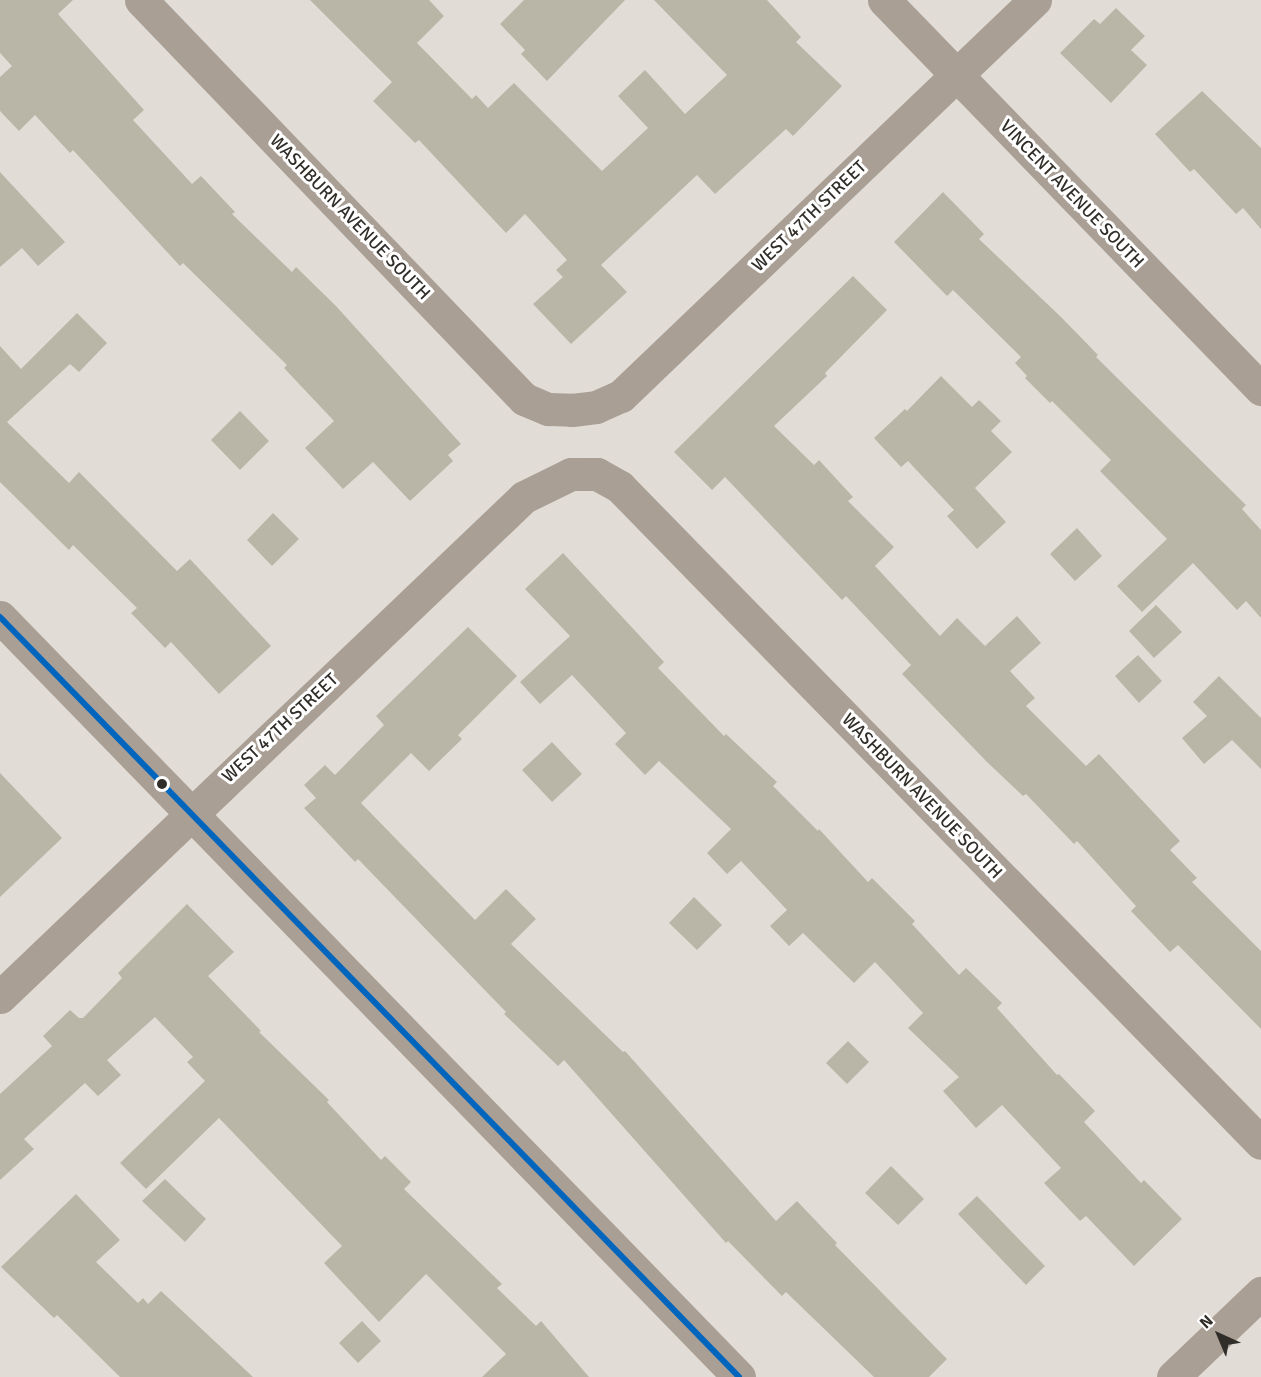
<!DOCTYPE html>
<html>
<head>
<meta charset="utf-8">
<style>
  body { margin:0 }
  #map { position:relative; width:1261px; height:1377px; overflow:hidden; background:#e1ddd6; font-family:Signika,sans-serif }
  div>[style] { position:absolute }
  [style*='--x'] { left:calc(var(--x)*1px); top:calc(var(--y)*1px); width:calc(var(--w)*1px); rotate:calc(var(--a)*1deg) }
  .building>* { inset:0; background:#b9b6a7 }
  .minor>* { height:33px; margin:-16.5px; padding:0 16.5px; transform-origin:16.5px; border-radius:16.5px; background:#aa9f95 }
  .tertiary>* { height:33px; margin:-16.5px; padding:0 16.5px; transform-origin:16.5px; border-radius:16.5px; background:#aa9f95 }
  .bus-1>* { height:6px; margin:-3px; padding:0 3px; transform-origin:3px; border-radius:3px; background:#0065bd }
  .dots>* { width:16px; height:16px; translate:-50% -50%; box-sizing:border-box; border:3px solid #fff; border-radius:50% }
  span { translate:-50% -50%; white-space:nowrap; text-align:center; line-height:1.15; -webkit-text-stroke:6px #fff; paint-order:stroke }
  .street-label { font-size:18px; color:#312e29 }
  .north { position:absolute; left:1189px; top:1305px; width:60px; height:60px; -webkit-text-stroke:4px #fff; paint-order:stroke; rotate:316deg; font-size:16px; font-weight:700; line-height:24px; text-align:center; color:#312e29 }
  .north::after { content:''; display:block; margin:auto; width:21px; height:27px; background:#312e29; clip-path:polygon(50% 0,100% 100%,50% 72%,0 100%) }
</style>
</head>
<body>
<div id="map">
  <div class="building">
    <div style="clip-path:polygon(0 0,73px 0,58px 14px,144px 110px,133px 120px,192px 184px,201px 176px,235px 212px,232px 214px,292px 272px,296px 267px,336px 306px,461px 444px,448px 455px,453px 461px,410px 501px,373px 462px,343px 489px,305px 448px,334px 421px,284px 368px,287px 365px,183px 263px,180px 266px,73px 150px,70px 153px,35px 115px,19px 131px,0 111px,0 77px,12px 66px,0 53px)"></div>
    <div style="clip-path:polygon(310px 0,429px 0,444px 16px,417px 43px,472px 99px,476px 95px,488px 108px,514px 83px,602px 171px,648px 128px,618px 96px,645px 70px,685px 114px,727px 75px,654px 0,767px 0,801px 37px,796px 42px,842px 86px,793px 136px,786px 129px,715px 194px,697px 175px,601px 265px,627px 292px,571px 344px,533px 304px,563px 277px,556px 270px,567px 260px,525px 214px,506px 233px,419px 140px,415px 143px,373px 101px,392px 82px)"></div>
    <div style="clip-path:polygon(524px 0,625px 0,547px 81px,521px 54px,525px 50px,500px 24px)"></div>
    <div style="clip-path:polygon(1116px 8px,1145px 36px,1131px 50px,1147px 65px,1111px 103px,1060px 53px,1094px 19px,1100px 24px)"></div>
    <div style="clip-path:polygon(1202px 91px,1261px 148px,1261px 229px,1243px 208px,1236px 214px,1194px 169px,1190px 172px,1155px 134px)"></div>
    <div style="clip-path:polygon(0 172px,65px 242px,38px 266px,22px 248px,0 267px)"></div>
    <div style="clip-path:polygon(943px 192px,984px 234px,979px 239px,1061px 317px,1098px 355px,1096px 357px,1246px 505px,1242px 509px,1261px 530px,1261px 618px,1246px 601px,1237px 610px,1193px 563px,1142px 612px,1117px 586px,1167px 539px,1100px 471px,1111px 460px,1052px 401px,1050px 403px,1025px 378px,1027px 376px,1015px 363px,1021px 357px,953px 290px,947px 296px,894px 242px)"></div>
    <div style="clip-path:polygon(853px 276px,887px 310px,825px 373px,827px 376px,774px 426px,814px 465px,819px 460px,853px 497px,848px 501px,894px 547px,875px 566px,940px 636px,957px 618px,985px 646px,1017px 616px,1041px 643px,1010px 671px,1035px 698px,1026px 706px,1086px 766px,1099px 754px,1180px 841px,1170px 850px,1197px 878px,1192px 882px,1261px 951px,1261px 1029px,1178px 945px,1170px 952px,1131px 911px,1136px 906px,1077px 841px,1074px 844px,1026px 794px,1023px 796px,987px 762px,902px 674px,911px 665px,846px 596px,842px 600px,725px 477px,712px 490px,674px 452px)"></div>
    <div style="clip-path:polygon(77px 313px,107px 343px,79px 372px,70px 364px,7px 422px,69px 483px,79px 472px,177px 571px,190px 559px,271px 646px,219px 694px,171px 642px,165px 648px,131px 613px,137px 608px,73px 545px,69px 550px,0 482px,0 346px,21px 369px)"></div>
    <div style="clip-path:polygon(941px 376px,972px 407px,979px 400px,1001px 421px,991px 431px,1012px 452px,975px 488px,1006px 522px,977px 549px,947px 516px,954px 510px,908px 461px,901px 467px,874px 438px,905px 409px,907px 411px)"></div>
    <div style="clip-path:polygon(240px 411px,269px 441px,240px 470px,211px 440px)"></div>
    <div style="clip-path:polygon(273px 513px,299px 539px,272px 566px,247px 540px)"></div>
    <div style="clip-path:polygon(1077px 528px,1102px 556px,1075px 581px,1050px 554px)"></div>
    <div style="clip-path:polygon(563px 553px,664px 662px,658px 668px,724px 736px,726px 734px,777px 782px,773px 786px,818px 831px,819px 829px,868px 882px,872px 878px,915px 921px,912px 924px,959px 975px,966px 968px,1002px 1003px,997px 1008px,1057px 1075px,1059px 1074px,1095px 1111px,1084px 1122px,1141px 1183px,1144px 1180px,1182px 1219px,1134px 1266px,1086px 1216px,1080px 1221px,1044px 1183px,1061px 1168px,1002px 1105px,976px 1128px,943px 1091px,959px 1077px,908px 1028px,923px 1013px,875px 962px,854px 983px,803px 933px,789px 946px,770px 926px,787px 910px,741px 861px,727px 874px,707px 853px,731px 829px,659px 761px,645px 775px,615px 744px,626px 733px,572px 675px,540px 704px,520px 682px,570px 636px,525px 589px)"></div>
    <div style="clip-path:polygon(1156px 605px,1182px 632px,1154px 658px,1129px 631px)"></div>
    <div style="clip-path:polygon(468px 627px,517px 676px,458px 735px,462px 739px,429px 771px,411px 753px,361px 803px,475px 920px,506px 889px,536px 919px,511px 944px,623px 1052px,625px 1051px,776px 1221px,797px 1201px,837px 1243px,835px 1245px,947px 1359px,929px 1377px,874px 1377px,786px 1292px,782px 1296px,728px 1241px,726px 1243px,564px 1060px,558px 1066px,504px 1014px,506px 1012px,358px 859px,355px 862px,304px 808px,316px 798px,304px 785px,325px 765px,335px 775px,384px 725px,376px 716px)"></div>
    <div style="clip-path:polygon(1138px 655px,1162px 681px,1139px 703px,1115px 676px)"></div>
    <div style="clip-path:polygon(1219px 676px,1261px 718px,1261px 769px,1232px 740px,1204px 764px,1182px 738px,1207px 716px,1193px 702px)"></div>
    <div style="clip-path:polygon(552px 742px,582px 774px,552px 802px,522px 770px)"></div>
    <div style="clip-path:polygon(0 773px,62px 838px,0 897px)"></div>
    <div style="clip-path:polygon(694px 897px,722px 925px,697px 950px,669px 923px)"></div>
    <div style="clip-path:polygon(187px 904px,234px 952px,208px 976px,261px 1031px,259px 1032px,329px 1100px,327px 1102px,381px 1160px,385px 1156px,411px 1182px,404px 1189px,502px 1284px,497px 1288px,536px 1326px,541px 1321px,589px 1377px,482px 1377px,506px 1354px,426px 1274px,379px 1322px,324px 1263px,342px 1246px,219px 1118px,146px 1189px,120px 1163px,205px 1081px,187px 1062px,193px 1057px,155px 1017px,107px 1060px,121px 1075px,98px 1096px,85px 1083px,24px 1139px,34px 1149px,0 1180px,0 1094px,52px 1046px,43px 1036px,70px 1010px,79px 1018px,83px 1018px,122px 978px,118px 973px)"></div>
    <div style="clip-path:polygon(848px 1041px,869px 1062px,847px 1084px,826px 1063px)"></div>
    <div style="clip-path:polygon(891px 1166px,924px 1199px,898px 1225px,865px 1193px)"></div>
    <div style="clip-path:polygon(165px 1179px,206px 1219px,185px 1242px,142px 1201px)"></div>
    <div style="clip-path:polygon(76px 1194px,120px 1240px,96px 1262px,138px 1303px,143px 1298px,148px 1304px,161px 1291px,253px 1377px,120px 1377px,57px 1315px,54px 1318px,1px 1267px)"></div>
    <div style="clip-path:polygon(977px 1196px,1045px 1266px,1026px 1285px,958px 1214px)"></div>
    <div style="clip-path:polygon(362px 1321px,381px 1341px,358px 1363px,339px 1343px)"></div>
  </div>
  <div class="minor">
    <div style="--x:141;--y:0;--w:553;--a:46.17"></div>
    <div style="--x:524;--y:399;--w:26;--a:23"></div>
    <div style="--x:548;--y:409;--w:24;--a:2"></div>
    <div style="--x:572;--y:410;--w:24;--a:-7"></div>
    <div style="--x:596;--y:407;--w:27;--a:-24"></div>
    <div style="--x:621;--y:396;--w:573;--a:-43.73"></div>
    <div style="--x:884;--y:0;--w:542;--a:45.9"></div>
    <div style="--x:0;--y:997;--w:724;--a:-43.66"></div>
    <div style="--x:524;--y:497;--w:52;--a:-26.1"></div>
    <div style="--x:571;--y:474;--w:26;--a:0"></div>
    <div style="--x:597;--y:474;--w:26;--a:29"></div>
    <div style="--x:620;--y:487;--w:917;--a:45.66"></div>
    <div style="--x:1173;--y:1377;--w:122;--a:-43.7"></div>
  </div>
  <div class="tertiary">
    <div style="--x:0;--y:617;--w:1060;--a:45.8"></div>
  </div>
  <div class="bus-1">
    <div style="--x:0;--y:617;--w:1060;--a:45.8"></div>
  </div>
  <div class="dots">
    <div style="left:162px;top:784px;background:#312e29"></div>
  </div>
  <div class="street-label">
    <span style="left:1072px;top:194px;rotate:46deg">VINCENT AVENUE SOUTH</span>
    <span style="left:809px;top:216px;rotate:-44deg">WEST 47TH STREET</span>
    <span style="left:350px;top:217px;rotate:46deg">WASHBURN AVENUE SOUTH</span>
    <span style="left:280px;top:728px;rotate:-43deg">WEST 47TH STREET</span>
    <span style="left:922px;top:796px;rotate:46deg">WASHBURN AVENUE SOUTH</span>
  </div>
  <div class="north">N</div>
</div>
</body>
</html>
